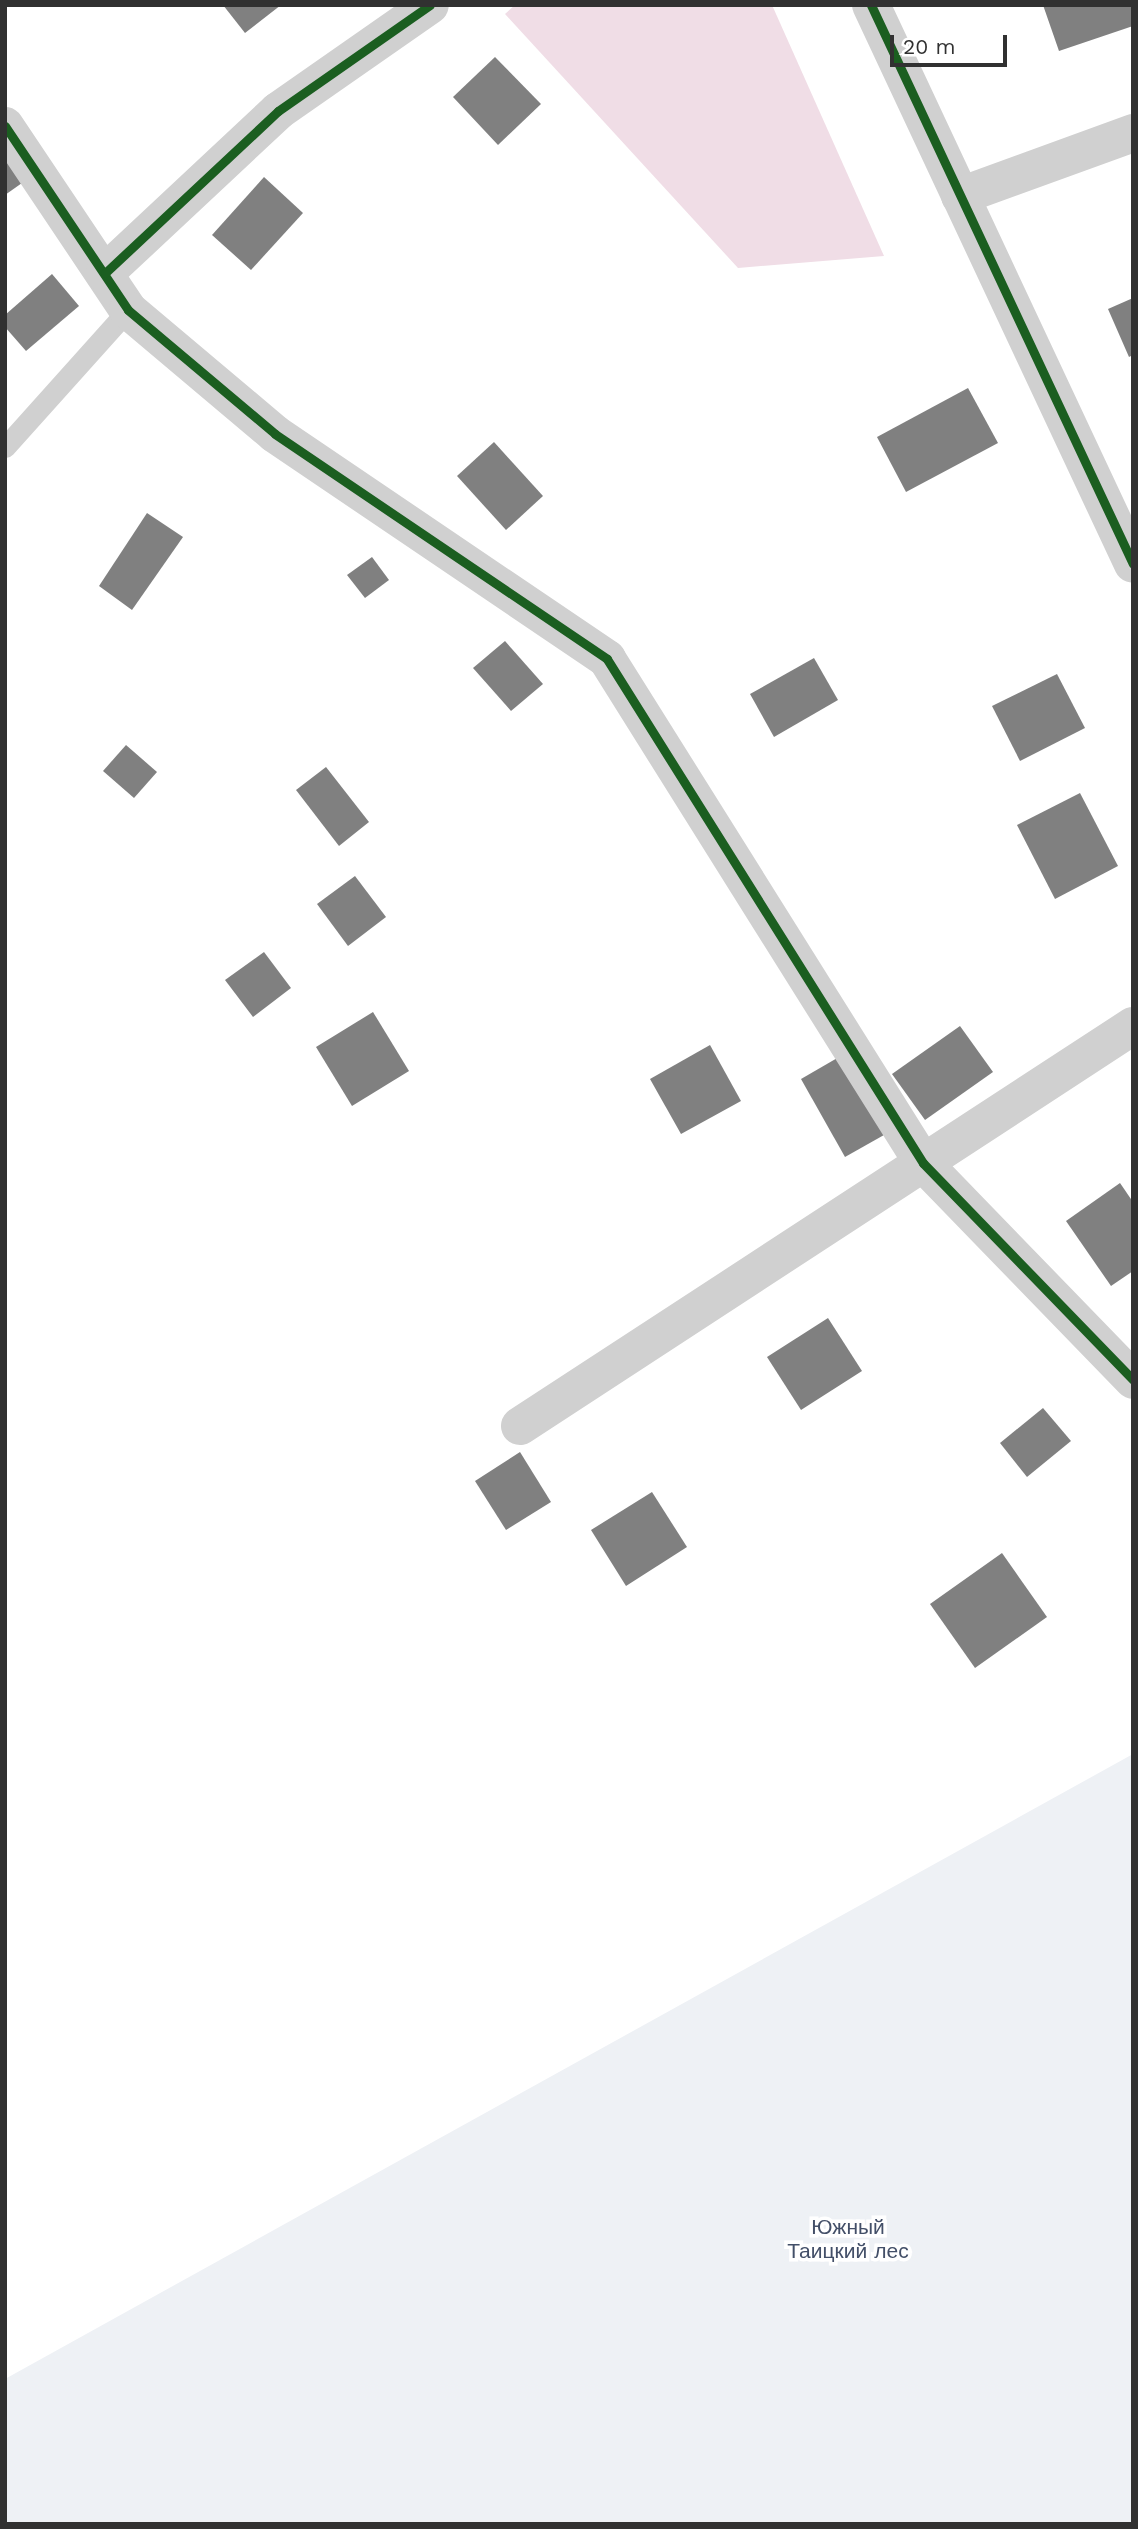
<!DOCTYPE html>
<html>
<head>
<meta charset="utf-8">
<style>
  body { margin:0 }
  #map { position:relative; width:1138px; height:2529px; overflow:hidden; background:#fff; font-family:"Work Sans",sans-serif }
  div>[style] { position:absolute }
  [style*='--x'] { left:calc(var(--x)*1px); top:calc(var(--y)*1px); width:calc(var(--w)*1px); rotate:calc(var(--a)*1deg) }
  .green>* { inset:0; background:#eef1f5 }
  .water>* { inset:0; background:#f0dde6 }
  .building>* { inset:0; background:#808080 }
  .lane>* { height:21px; margin:-10.5px; padding:0 10.5px; transform-origin:10.5px; border-radius:10.5px; background:#d0d0d0 }
  .street>* { height:38px; margin:-19px; padding:0 19px; transform-origin:19px; border-radius:19px; background:#d0d0d0 }
  .cycleway>* { height:9px; margin:-4.5px; padding:0 4.5px; transform-origin:4.5px; border-radius:4.5px; background:#1b5e20 }
  span { translate:-50% -50%; white-space:nowrap; text-align:center; line-height:1.15; -webkit-text-stroke:7px #fff; paint-order:stroke }
  .park-label { font-size:21px; color:#434f68 }
  .frame { position:absolute; inset:0; border:7px solid #313131; pointer-events:none }
  .scale { position:absolute; left:890px; top:35px; width:117px; height:32px; box-sizing:border-box; border:4px solid #313131; border-top:0; padding-left:9px; font-size:21px; line-height:24px; white-space:nowrap; color:#313131; -webkit-text-stroke:5px #fff; paint-order:stroke }
</style>
</head>
<body>
<div id="map">
  <div class="green">
    <div style="clip-path:polygon(1133px 1754px,1133px 2524px,5px 2524px,5px 2379px)"></div>
  </div>
  <div class="water">
    <div style="clip-path:polygon(515px 5px,772px 5px,884px 256px,738px 268px,505px 14px)"></div>
  </div>
  <div class="building">
    <div style="clip-path:polygon(223px 5px,281px 5px,245px 33px)"></div>
    <div style="clip-path:polygon(1043px 5px,1133px 5px,1133px 26px,1059px 51px)"></div>
    <div style="clip-path:polygon(495px 57px,541px 104px,498px 145px,453px 97px)"></div>
    <div style="clip-path:polygon(5px 159px,22px 183px,5px 195px)"></div>
    <div style="clip-path:polygon(264px 177px,303px 213px,251px 270px,212px 235px)"></div>
    <div style="clip-path:polygon(52px 274px,79px 306px,26px 351px,5px 327px,5px 315px)"></div>
    <div style="clip-path:polygon(1133px 298px,1133px 355px,1129px 357px,1108px 309px)"></div>
    <div style="clip-path:polygon(968px 388px,998px 443px,906px 492px,877px 437px)"></div>
    <div style="clip-path:polygon(494px 442px,543px 496px,506px 530px,457px 476px)"></div>
    <div style="clip-path:polygon(147px 513px,183px 537px,132px 610px,99px 586px)"></div>
    <div style="clip-path:polygon(372px 557px,389px 580px,365px 598px,347px 575px)"></div>
    <div style="clip-path:polygon(505px 641px,543px 684px,511px 711px,473px 668px)"></div>
    <div style="clip-path:polygon(814px 658px,838px 700px,774px 737px,750px 694px)"></div>
    <div style="clip-path:polygon(1057px 674px,1085px 728px,1020px 761px,992px 706px)"></div>
    <div style="clip-path:polygon(126px 745px,157px 772px,134px 798px,103px 771px)"></div>
    <div style="clip-path:polygon(326px 767px,369px 822px,339px 846px,296px 790px)"></div>
    <div style="clip-path:polygon(1080px 793px,1118px 866px,1055px 899px,1017px 825px)"></div>
    <div style="clip-path:polygon(355px 876px,386px 917px,348px 946px,317px 904px)"></div>
    <div style="clip-path:polygon(264px 952px,291px 988px,253px 1017px,225px 980px)"></div>
    <div style="clip-path:polygon(373px 1012px,409px 1071px,352px 1106px,316px 1047px)"></div>
    <div style="clip-path:polygon(960px 1026px,993px 1072px,925px 1120px,892px 1074px)"></div>
    <div style="clip-path:polygon(710px 1045px,741px 1101px,681px 1134px,650px 1079px)"></div>
    <div style="clip-path:polygon(839px 1057px,884px 1135px,845px 1157px,801px 1079px)"></div>
    <div style="clip-path:polygon(1120px 1183px,1133px 1202px,1133px 1271px,1111px 1286px,1066px 1221px)"></div>
    <div style="clip-path:polygon(828px 1318px,862px 1371px,801px 1410px,767px 1357px)"></div>
    <div style="clip-path:polygon(1043px 1408px,1071px 1441px,1027px 1477px,1000px 1443px)"></div>
    <div style="clip-path:polygon(520px 1452px,551px 1502px,506px 1530px,475px 1481px)"></div>
    <div style="clip-path:polygon(652px 1492px,687px 1547px,626px 1586px,591px 1530px)"></div>
    <div style="clip-path:polygon(1002px 1553px,1047px 1617px,975px 1668px,930px 1604px)"></div>
  </div>
  <div class="lane">
    <div style="--x:5;--y:447;--w:184;--a:-48.1"></div>
  </div>
  <div class="street">
    <div style="--x:871;--y:5;--w:617;--a:64.89"></div>
    <div style="--x:5;--y:126;--w:221;--a:56.2"></div>
    <div style="--x:128;--y:310;--w:192;--a:40.1"></div>
    <div style="--x:275;--y:434;--w:401;--a:34.1"></div>
    <div style="--x:607;--y:659;--w:595;--a:57.91"></div>
    <div style="--x:923;--y:1163;--w:302;--a:45.9"></div>
    <div style="--x:960;--y:196;--w:184;--a:-20"></div>
    <div style="--x:105;--y:273;--w:237;--a:-43.1"></div>
    <div style="--x:278;--y:111;--w:185;--a:-34.9"></div>
    <div style="--x:520;--y:1426;--w:732;--a:-33.13"></div>
  </div>
  <div class="cycleway">
    <div style="--x:871;--y:5;--w:617;--a:64.89"></div>
    <div style="--x:5;--y:126;--w:221;--a:56.2"></div>
    <div style="--x:128;--y:310;--w:192;--a:40.1"></div>
    <div style="--x:275;--y:434;--w:401;--a:34.1"></div>
    <div style="--x:607;--y:659;--w:595;--a:57.91"></div>
    <div style="--x:923;--y:1163;--w:302;--a:45.9"></div>
    <div style="--x:105;--y:273;--w:237;--a:-43.1"></div>
    <div style="--x:278;--y:111;--w:185;--a:-34.9"></div>
  </div>
  <div class="park-label">
    <span style="left:848px;top:2239px">Южный<br>Таицкий лес</span>
  </div>
  <div class="frame"></div>
  <div class="scale">20 m</div>
</div>
</body>
</html>
